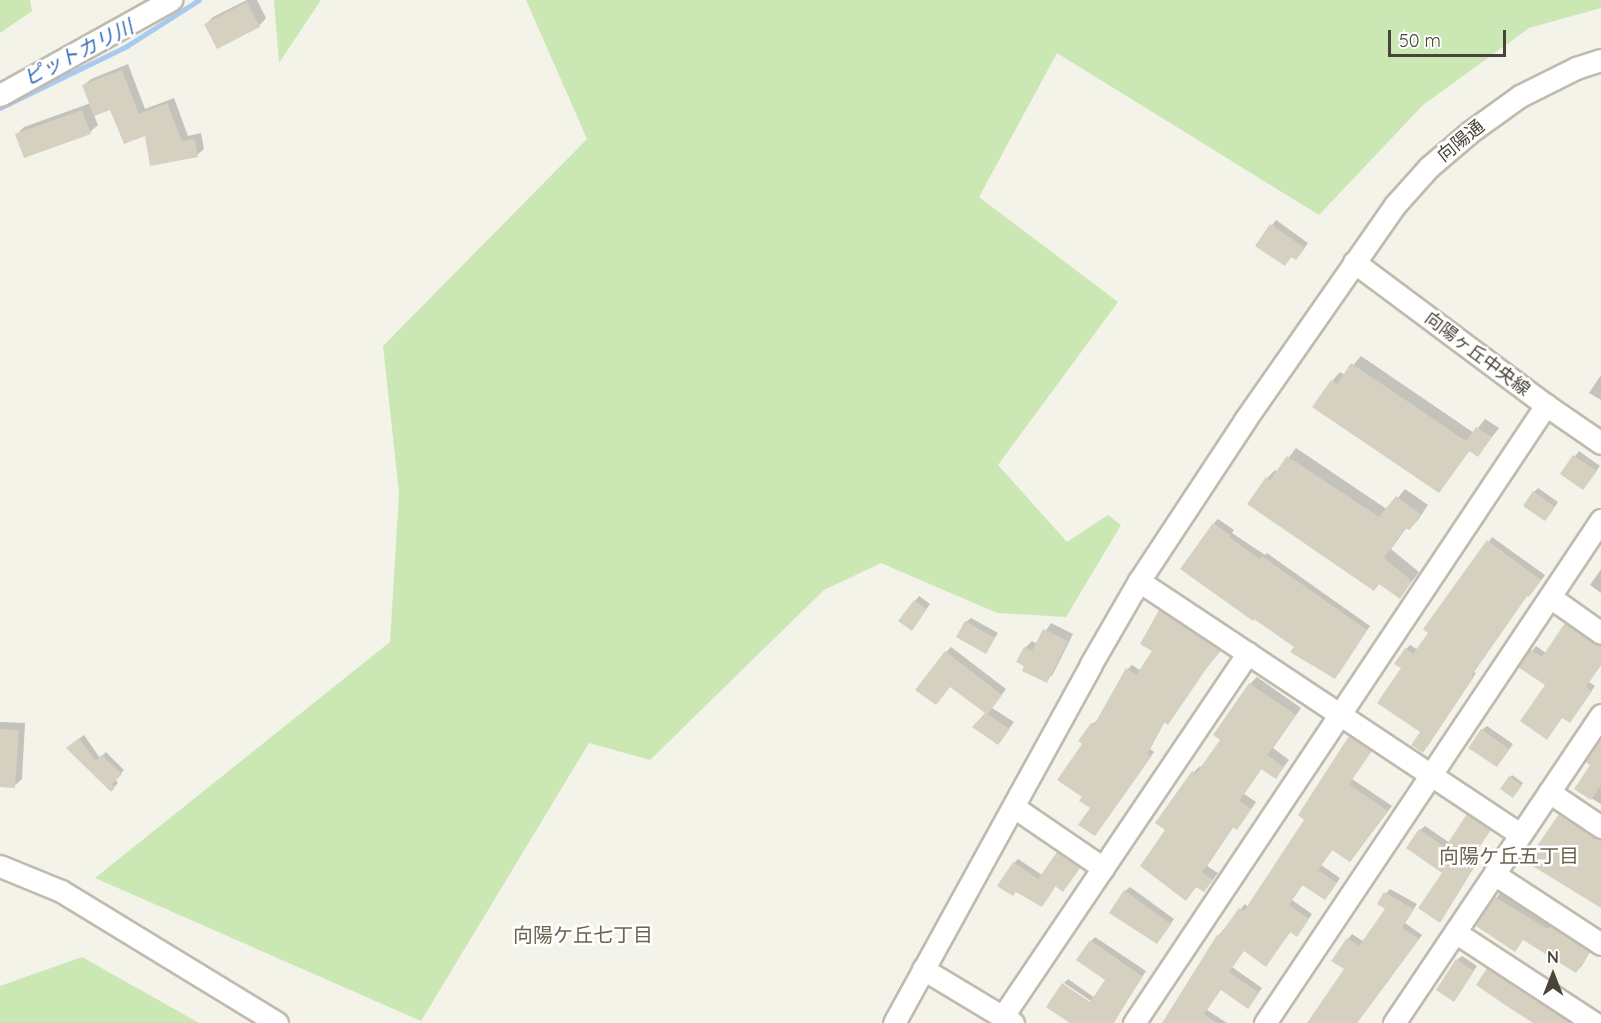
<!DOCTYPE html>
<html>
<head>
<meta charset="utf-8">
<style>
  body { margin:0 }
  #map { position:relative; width:1601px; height:1023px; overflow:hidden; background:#f4f3ea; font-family:Quicksand,"Noto Sans JP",sans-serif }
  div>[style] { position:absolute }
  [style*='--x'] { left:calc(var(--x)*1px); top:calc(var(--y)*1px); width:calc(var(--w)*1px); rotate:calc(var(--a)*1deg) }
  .green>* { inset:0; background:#cae7b4 }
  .shadow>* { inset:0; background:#0003 }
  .stream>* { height:4.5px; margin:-2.25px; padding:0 2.25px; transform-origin:2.25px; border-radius:2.25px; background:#a8caef }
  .building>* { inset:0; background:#d6d0c0 }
  .roads { filter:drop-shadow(2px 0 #c0bbad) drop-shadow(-2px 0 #c0bbad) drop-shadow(0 2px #c0bbad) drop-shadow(0 -2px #c0bbad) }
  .minor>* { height:21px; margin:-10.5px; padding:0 10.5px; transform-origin:10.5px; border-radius:10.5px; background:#fff }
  span { translate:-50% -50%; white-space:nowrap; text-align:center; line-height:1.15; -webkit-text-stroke:5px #fff; paint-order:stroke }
  .street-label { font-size:18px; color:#484438 }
  .water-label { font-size:20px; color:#336eb3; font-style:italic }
  .neighbourhood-label { font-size:20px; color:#6b634f }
  .north { position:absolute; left:1523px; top:945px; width:60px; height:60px; -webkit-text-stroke:4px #fff; paint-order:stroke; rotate:0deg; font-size:16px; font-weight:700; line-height:24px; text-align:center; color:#484438 }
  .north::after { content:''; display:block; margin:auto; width:21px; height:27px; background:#484438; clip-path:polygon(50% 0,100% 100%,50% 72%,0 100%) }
  .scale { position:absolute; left:1388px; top:30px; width:118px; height:27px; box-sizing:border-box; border:3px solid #484438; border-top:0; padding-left:8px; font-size:18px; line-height:21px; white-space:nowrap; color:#484438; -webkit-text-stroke:4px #fff; paint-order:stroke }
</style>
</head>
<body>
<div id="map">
  <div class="green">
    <div style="clip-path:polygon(0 0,30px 0,32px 11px,0 33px)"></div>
    <div style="clip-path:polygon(274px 0,321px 0,279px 63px)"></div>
    <div style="clip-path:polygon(526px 0,1601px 0,1601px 8px,1529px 28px,1423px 105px,1319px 215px,1057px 53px,979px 197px,1118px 302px,998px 465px,1067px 542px,1108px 515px,1121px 525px,1066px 617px,997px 613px,881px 563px,824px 590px,650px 760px,589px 743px,421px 1021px,95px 878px,390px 642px,399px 493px,383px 346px,587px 139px)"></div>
    <div style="clip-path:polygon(82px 957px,199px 1023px,0 1023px,0 986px)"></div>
  </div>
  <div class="shadow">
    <div style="clip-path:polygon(247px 0,257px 0,266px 18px,259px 26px,206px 24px,213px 17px)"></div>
    <div style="clip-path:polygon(128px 64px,145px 109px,174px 98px,188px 136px,201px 133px,204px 149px,197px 155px,146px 134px,111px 108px,94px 115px,98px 125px,90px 132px,25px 156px,17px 134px,24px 127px,91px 103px,84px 85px,91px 79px)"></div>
    <div style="clip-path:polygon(1276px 220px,1308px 243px,1300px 254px,1292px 256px,1285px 264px,1257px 245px)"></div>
    <div style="clip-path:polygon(1361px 356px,1474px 433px,1485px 419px,1499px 428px,1478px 455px,1470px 450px,1439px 492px,1314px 406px,1332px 381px,1340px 372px,1345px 375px)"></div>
    <div style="clip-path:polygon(1601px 375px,1601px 400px,1589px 393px)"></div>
    <div style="clip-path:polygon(1296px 448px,1388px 510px,1405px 489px,1428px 505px,1418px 520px,1409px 529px,1407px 527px,1391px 549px,1419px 572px,1400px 597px,1380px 583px,1374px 589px,1267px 478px,1275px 470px,1278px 472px)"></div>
    <div style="clip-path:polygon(1579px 451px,1600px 466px,1583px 488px,1562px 474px)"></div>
    <div style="clip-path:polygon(1538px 488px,1558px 502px,1549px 515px,1534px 492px)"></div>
    <div style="clip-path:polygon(1218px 519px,1234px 530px,1232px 533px,1265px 555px,1267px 553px,1370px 626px,1339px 673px,1296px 646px,1214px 523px)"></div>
    <div style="clip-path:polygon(1492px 537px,1545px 575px,1533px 591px,1528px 594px,1474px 672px,1476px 673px,1427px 747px,1403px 668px,1406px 649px,1410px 645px,1418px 650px)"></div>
    <div style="clip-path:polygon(1601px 569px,1601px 593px,1590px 585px)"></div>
    <div style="clip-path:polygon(919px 596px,930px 604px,912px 629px,915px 601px)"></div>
    <div style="clip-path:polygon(1165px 606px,1224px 646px,1165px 721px,1150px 749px,1154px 752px,1099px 830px,1092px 807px,1084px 797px,1085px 744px,1080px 741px,1092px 724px,1098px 720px,1128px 669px,1132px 665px,1141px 671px,1154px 651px,1142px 643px)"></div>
    <div style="clip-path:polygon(971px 618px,998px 633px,985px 652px,966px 622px)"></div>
    <div style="clip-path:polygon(1570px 620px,1601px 641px,1601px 665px,1589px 682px,1595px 686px,1570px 721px,1547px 685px,1520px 666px,1536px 646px,1546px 653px)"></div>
    <div style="clip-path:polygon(1051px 623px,1073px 634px,1053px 674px,1046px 681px,1018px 662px,1025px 648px,1032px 641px,1037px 644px)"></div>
    <div style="clip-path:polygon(951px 647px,1006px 689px,992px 708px,1014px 722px,998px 743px,987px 713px,951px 685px,946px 652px)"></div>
    <div style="clip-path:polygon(1257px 677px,1301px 708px,1273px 748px,1289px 760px,1276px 777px,1262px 768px,1244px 794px,1256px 802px,1243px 821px,1237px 828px,1234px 826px,1207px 866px,1218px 873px,1210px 884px,1197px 886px,1186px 899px,1167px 829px,1194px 772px,1200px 766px,1202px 768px,1222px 740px,1250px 684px)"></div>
    <div style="clip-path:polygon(0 722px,25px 723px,22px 779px,14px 786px,0 785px)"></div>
    <div style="clip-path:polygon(1487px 726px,1513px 744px,1501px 761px,1482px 730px)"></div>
    <div style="clip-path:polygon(1354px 732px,1375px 746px,1352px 779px,1392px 806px,1354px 856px,1333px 849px,1321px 865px,1340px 878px,1329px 894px,1303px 884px,1292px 900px,1312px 914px,1301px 930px,1291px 931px,1266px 965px,1244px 950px,1232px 967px,1262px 988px,1248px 1007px,1221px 988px,1207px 1010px,1227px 1023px,1164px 1023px,1218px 936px,1245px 904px,1248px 907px,1307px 819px,1300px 815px)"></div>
    <div style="clip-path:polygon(84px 735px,100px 758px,106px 752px,124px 770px,115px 779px,118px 783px,111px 790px,72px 744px)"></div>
    <div style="clip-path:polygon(1601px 743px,1601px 804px,1576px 789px,1592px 765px)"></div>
    <div style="clip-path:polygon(1512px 775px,1523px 783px,1515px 794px,1510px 777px)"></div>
    <div style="clip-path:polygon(1564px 810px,1601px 833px,1601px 908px,1560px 815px)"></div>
    <div style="clip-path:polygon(1473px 811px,1494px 825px,1472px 857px,1478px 861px,1440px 921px,1444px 873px,1420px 830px,1425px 826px,1450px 843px)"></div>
    <div style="clip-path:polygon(1063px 849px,1083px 863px,1067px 886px,1056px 885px,1046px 901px,1014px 863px,1018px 859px,1042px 875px)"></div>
    <div style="clip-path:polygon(1130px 887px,1174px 919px,1161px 938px,1125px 891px)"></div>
    <div style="clip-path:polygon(1390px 889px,1417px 904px,1405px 923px,1422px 935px,1357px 1023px,1309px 1023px,1346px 969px,1348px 939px,1352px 934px,1364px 942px,1387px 909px,1386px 893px)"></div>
    <div style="clip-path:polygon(1500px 893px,1553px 925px,1555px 922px,1593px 947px,1581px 967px,1576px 971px,1524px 938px,1515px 950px,1496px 898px)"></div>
    <div style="clip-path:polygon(1095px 937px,1146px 971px,1113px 1023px,1070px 1023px,1048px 1006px,1095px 1007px,1097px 1005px,1064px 983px,1068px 979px,1095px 998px,1107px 980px,1091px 941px)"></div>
    <div style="clip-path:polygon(1462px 956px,1477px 966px,1458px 995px,1457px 960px)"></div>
    <div style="clip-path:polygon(1492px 965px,1582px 1023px,1536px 1023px,1488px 969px)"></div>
  </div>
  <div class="stream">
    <div style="--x:0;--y:108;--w:141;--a:-26"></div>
    <div style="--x:127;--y:46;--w:85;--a:-32.6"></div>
  </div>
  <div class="building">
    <div style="clip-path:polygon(247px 2px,260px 27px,217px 49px,204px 24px)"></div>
    <div style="clip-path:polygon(122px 70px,139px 114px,167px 103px,182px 141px,195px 139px,198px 157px,150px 166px,145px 136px,124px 144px,110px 110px,94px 116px,82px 85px)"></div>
    <div style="clip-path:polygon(82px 110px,91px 134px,24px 158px,15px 134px)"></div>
    <div style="clip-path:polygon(1270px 224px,1305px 248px,1296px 260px,1291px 257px,1285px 266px,1255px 246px)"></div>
    <div style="clip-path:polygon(1351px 363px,1466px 441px,1476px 427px,1492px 437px,1478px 457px,1469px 451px,1439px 493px,1312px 407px,1331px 380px,1337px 384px)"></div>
    <div style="clip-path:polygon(1573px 455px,1597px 471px,1583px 490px,1560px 474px)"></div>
    <div style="clip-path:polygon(1287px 456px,1379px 517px,1396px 496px,1421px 514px,1410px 530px,1405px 528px,1384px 558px,1412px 581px,1400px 599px,1379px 584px,1374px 591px,1247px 504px,1266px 477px,1270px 480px)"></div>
    <div style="clip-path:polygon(1533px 491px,1555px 507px,1545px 521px,1523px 506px)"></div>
    <div style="clip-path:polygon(1213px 523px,1230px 535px,1229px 537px,1260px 559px,1262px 556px,1367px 630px,1335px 679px,1290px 652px,1294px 647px,1254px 619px,1253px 621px,1180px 569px)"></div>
    <div style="clip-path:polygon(1487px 540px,1541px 580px,1529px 597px,1527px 596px,1471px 676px,1473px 678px,1423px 753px,1411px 745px,1420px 732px,1377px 703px,1401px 668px,1394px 664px,1405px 648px,1413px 654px,1428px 633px,1423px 629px)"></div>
    <div style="clip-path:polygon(914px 600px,927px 609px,912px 631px,898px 621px)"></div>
    <div style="clip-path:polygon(1159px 610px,1221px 651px,1208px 666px,1168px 725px,1164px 722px,1147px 754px,1151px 757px,1095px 836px,1078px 825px,1090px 808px,1079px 801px,1082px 797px,1057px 780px,1082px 744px,1078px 741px,1091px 723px,1094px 725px,1126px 668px,1136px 675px,1152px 651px,1140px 644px)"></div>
    <div style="clip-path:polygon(965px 621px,995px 638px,986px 654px,956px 637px)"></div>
    <div style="clip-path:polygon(1565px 623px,1601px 646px,1601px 665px,1586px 687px,1592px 691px,1570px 723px,1562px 718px,1547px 740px,1520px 721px,1545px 685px,1518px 667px,1530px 649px,1542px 657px)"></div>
    <div style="clip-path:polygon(1043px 629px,1068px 641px,1047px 683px,1022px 671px,1024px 666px,1016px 662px,1024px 647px,1032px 651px)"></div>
    <div style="clip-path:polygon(945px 651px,1002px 695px,988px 714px,1010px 729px,998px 745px,972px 727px,985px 713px,950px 687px,936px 705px,915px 690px)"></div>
    <div style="clip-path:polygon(1249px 683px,1296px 715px,1267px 755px,1284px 767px,1276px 779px,1261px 769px,1239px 801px,1251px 809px,1237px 830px,1233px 827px,1202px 872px,1213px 880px,1204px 892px,1196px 887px,1186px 901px,1140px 866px,1165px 830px,1155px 823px,1192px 771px,1196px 774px,1220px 740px,1213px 735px)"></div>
    <div style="clip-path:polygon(0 729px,19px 730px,15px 788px,0 787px)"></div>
    <div style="clip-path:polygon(1481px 729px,1509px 749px,1497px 767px,1468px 748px)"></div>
    <div style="clip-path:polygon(1349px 736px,1372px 751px,1349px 784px,1388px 811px,1350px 862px,1332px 850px,1318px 870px,1337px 883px,1325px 900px,1302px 885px,1289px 905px,1309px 919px,1297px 937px,1290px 932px,1266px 967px,1244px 951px,1229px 972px,1259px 993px,1248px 1009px,1221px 990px,1204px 1014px,1217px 1023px,1162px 1023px,1217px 935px,1219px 936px,1239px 908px,1244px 911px,1304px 820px,1298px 815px)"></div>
    <div style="clip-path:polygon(79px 738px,96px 761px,101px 755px,122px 774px,112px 784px,115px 788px,111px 792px,66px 748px)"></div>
    <div style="clip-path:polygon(1601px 738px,1601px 785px,1591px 800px,1574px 789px,1590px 765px,1585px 762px)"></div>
    <div style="clip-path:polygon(1509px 776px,1522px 785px,1513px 798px,1500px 789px)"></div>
    <div style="clip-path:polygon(1467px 814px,1491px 830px,1469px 862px,1475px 866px,1440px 923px,1418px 908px,1442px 873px,1406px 848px,1419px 829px,1445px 847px)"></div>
    <div style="clip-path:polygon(1559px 814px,1601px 840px,1601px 908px,1526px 862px)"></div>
    <div style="clip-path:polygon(1057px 852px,1080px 868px,1063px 892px,1055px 886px,1042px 907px,1016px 892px,1013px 896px,997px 886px,1013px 862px,1038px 879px)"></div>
    <div style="clip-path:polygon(1124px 890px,1171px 924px,1157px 944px,1109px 913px)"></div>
    <div style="clip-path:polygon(1384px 892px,1414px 909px,1402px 928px,1419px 939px,1357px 1023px,1307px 1023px,1344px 969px,1331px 961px,1347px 938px,1359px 946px,1385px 909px,1377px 904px)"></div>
    <div style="clip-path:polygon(1495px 897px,1548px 929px,1550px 926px,1590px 952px,1576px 973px,1523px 940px,1515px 952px,1476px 926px)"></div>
    <div style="clip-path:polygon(1090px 940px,1142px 976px,1114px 1023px,1070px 1023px,1046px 1007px,1062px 983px,1090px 1002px,1105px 980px,1076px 960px)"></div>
    <div style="clip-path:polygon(1456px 959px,1474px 971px,1454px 1002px,1436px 990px)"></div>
    <div style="clip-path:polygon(1487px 968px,1517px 988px,1571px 1023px,1533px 1023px,1508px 1007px,1476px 985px)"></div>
  </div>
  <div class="roads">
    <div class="minor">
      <div style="--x:0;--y:95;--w:196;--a:-29.1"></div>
      <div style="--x:1354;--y:262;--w:239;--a:36.7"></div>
      <div style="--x:1546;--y:405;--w:67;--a:34.6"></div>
      <div style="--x:1139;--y:581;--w:457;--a:33.6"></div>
      <div style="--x:1550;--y:597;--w:62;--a:35.2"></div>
      <div style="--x:1549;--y:792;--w:63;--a:33.9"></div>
      <div style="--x:1014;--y:807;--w:108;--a:34.4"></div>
      <div style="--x:0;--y:866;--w:66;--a:22.3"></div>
      <div style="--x:61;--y:891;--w:253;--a:31.4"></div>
      <div style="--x:1494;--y:874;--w:128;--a:33.2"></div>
      <div style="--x:1455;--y:932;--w:166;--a:33.2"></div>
      <div style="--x:923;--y:969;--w:105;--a:31"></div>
      <div style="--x:1003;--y:1016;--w:438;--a:-56"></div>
      <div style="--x:894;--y:1023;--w:409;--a:-61.2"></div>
      <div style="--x:1091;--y:664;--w:96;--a:-60"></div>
      <div style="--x:1139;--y:581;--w:193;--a:-56.6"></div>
      <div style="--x:1245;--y:420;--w:262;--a:-55.1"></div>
      <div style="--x:1395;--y:205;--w:51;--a:-48.2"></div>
      <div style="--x:1429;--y:167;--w:54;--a:-40.5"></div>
      <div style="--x:1470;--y:132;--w:62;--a:-35.8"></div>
      <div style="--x:1520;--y:96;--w:63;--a:-26.6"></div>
      <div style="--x:1576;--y:68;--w:26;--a:-18"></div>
      <div style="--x:1134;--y:1023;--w:743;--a:-56.31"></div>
      <div style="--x:1265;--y:1023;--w:605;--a:-56.26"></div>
      <div style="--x:1394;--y:1023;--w:371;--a:-56.1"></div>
    </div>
  </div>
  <div class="street-label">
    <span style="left:1461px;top:141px;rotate:-39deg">向陽通</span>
    <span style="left:1477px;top:354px;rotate:37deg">向陽ヶ丘中央線</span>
  </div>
  <div class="water-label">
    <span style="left:78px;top:52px;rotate:-27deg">ピットカリ川</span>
  </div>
  <div class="neighbourhood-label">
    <span style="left:1509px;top:855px">向陽ケ丘五丁目</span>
    <span style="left:583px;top:934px">向陽ケ丘七丁目</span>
  </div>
  <div class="north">N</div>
  <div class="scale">50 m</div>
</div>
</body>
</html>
